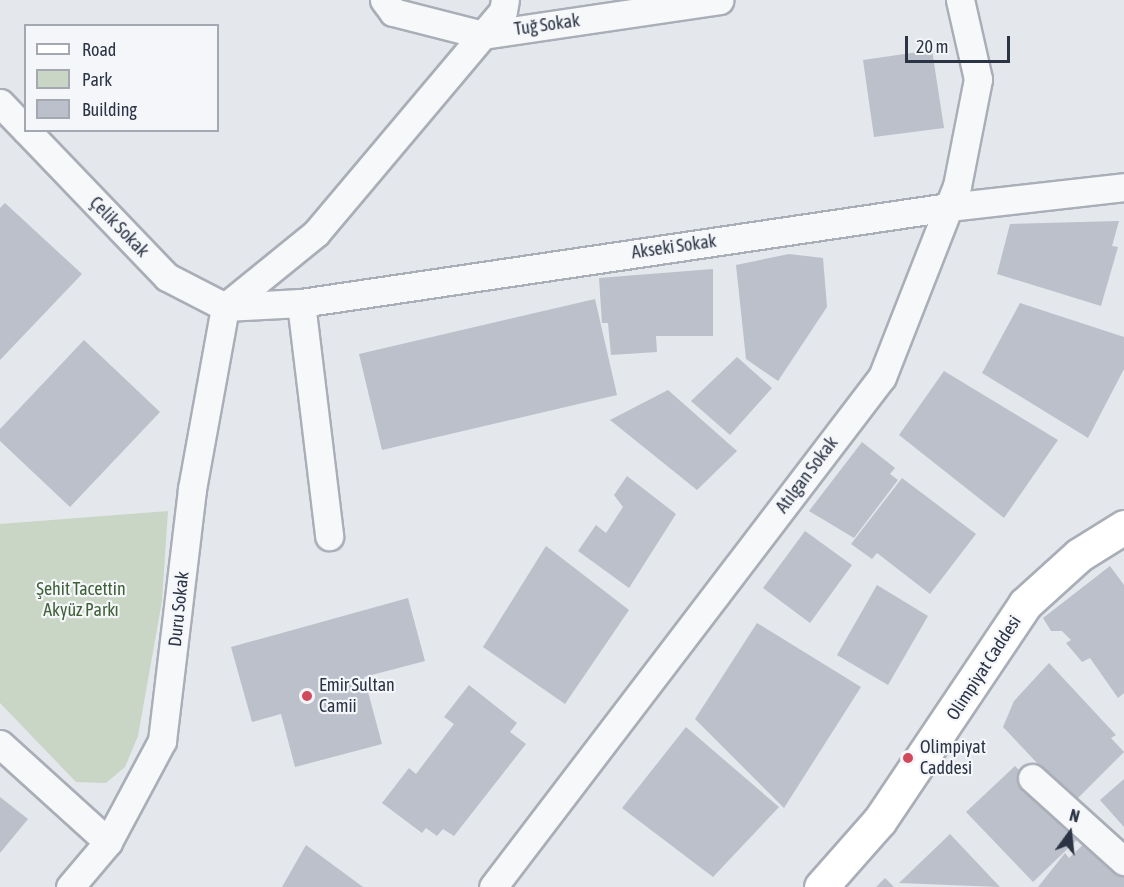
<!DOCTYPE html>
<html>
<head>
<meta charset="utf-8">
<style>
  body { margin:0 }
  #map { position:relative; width:1124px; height:887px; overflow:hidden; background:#e4e7ec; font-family:"Asap Condensed",sans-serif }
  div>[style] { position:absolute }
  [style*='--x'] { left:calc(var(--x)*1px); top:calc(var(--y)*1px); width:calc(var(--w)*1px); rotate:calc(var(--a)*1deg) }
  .green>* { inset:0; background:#c9d6c5 }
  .building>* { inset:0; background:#bbc0ca }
  .roads { filter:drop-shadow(2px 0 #a9aeb7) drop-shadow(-2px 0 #a9aeb7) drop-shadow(0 2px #a9aeb7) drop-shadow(0 -2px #a9aeb7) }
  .minor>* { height:27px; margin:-13.5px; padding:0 13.5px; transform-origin:13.5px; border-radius:13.5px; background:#f7f8fa }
  .secondary>* { height:33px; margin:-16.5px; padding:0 16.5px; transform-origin:16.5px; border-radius:16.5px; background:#fff }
  .dots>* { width:16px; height:16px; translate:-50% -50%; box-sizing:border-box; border:3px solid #f4f6f9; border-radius:50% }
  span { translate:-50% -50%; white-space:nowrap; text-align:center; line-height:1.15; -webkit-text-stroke:4.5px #f4f6f9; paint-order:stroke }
  .street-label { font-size:18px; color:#2b3445 }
  .park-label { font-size:18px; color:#3f6138 }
  .poi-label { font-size:18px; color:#2b3445 }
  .left { translate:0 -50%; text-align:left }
  .legend { position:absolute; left:24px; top:24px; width:195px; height:108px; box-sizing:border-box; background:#f4f6f9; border:2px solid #a4a8b1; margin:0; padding:8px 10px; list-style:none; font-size:18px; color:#2b3445 }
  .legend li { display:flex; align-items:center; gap:12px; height:30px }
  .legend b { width:30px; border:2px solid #a4a8b1 }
  .north { position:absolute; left:1040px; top:803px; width:60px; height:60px; -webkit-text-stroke:4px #f4f6f9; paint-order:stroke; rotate:15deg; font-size:16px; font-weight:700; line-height:24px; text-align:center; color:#2b3445 }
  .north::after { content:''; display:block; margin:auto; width:21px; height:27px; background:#2b3445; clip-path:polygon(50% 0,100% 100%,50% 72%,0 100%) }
  .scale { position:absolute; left:905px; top:36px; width:105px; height:27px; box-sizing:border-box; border:3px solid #2b3445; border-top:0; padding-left:8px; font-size:18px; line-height:21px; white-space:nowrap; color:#2b3445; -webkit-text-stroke:4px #f4f6f9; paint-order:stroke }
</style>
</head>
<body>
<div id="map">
  <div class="green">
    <div style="clip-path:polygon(168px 511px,162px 601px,138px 736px,125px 767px,106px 783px,76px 782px,0 703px,0 524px)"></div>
  </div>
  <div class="building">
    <div style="clip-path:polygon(932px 50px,944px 128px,874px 137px,863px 60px)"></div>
    <div style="clip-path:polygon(5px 203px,82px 274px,0 360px,0 208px)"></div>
    <div style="clip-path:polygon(1119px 221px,1112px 246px,1118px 247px,1101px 306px,997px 274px,1010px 224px)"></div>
    <div style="clip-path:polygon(789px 254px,823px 258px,827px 307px,778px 381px,746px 359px,736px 265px)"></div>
    <div style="clip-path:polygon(713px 269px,713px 336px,656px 336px,657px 352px,611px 355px,608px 323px,602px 323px,599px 278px)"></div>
    <div style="clip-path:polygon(595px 299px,617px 395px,382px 450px,359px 354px)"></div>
    <div style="clip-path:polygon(1020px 303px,1124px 337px,1124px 369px,1088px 438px,982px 373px)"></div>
    <div style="clip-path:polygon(84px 340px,160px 412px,70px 507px,0 441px,0 429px)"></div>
    <div style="clip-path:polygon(737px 357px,772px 388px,730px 435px,691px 401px)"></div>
    <div style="clip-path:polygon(944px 371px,1058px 440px,1004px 518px,899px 435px)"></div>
    <div style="clip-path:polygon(668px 390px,737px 451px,697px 490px,610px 420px)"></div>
    <div style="clip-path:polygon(862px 442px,895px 468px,890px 474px,898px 480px,854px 538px,809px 511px)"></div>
    <div style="clip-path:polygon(627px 476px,676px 514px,629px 588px,578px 551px,596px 525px,606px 533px,623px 507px,614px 495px)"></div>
    <div style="clip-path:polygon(902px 478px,976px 534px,930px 594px,877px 553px,872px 559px,851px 544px)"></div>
    <div style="clip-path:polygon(805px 531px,852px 565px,810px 623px,763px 588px)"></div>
    <div style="clip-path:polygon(546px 546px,629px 610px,565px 704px,483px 647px)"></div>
    <div style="clip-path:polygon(1110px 566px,1124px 585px,1124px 693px,1118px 698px,1090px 658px,1082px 662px,1066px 643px,1071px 640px,1062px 631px,1051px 631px,1043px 618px)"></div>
    <div style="clip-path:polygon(877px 585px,928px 616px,888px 685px,837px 655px)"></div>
    <div style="clip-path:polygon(408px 598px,425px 661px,364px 677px,382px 744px,295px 767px,281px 714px,252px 722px,231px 647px)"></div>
    <div style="clip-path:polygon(757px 623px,861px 687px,784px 808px,695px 719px)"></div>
    <div style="clip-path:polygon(1049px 663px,1116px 735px,1111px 738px,1124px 752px,1074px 802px,1003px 727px,1014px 701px)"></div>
    <div style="clip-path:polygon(469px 685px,517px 723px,510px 732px,526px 744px,454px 836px,443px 829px,437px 836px,426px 828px,422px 833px,382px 803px,409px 768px,416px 774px,454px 724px,444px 717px)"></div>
    <div style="clip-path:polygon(686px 727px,779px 807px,713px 877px,622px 808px)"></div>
    <div style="clip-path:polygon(1015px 766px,1082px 835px,1033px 882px,966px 812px)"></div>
    <div style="clip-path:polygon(1124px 779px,1124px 827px,1100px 800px)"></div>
    <div style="clip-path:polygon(0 797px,28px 819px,0 853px)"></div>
    <div style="clip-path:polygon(950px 834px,1000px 887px,899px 883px)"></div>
    <div style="clip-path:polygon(1089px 839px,1124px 875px,1124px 887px,1038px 887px,1065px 853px,1069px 858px)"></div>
    <div style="clip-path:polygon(306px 845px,363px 887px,282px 887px)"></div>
    <div style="clip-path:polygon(885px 878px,894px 887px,876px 887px)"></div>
  </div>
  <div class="roads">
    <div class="minor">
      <div style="--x:384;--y:0;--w:15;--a:53"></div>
      <div style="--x:393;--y:12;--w:93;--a:14.3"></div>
      <div style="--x:483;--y:35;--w:239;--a:-8.4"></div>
      <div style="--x:0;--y:103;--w:37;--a:46"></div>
      <div style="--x:26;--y:130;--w:204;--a:46.2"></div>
      <div style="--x:167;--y:277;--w:65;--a:27.3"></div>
      <div style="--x:225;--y:307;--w:76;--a:-3"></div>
      <div style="--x:301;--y:303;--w:655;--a:-8.43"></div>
      <div style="--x:949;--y:207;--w:176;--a:-6.5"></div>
      <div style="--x:301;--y:303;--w:235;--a:83.1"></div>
      <div style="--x:225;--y:307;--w:117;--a:-39.1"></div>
      <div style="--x:316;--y:233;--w:290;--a:-49.9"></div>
      <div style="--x:503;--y:11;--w:11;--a:-80"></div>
      <div style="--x:0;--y:744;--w:146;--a:42.2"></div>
      <div style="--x:1032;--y:778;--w:124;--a:42.1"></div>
      <div style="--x:70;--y:887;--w:59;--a:-49.8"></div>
      <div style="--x:108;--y:842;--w:115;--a:-61.9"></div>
      <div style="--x:162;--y:741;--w:254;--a:-83.2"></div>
      <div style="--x:192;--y:489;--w:185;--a:-79.7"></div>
      <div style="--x:493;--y:887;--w:641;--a:-52.67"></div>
      <div style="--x:882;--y:377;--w:205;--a:-68.6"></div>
      <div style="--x:957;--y:186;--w:109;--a:-78.9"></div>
      <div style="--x:978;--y:79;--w:81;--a:-102.8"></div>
    </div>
    <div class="secondary">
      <div style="--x:821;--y:887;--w:89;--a:-48.6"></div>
      <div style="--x:880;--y:820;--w:260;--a:-56.1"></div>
      <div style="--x:1025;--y:604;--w:73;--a:-42.2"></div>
      <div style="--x:1079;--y:555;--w:53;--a:-31.9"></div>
    </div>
  </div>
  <div class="dots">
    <div style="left:307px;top:696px;background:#d1495b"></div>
    <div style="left:908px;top:758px;background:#d1495b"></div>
  </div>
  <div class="street-label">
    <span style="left:547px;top:25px;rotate:-8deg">Tuğ Sokak</span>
    <span style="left:119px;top:227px;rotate:46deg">Çelik Sokak</span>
    <span style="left:674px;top:247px;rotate:-8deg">Akseki Sokak</span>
    <span style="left:807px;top:475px;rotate:-53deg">Atılgan Sokak</span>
    <span style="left:179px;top:609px;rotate:-84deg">Duru Sokak</span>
    <span style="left:984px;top:668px;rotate:-57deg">Olimpiyat Caddesi</span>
  </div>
  <div class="park-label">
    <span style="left:81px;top:600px">Şehit Tacettin<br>Akyüz Parkı</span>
  </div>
  <div class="poi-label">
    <span class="left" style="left:319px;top:696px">Emir Sultan<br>Camii</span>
    <span class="left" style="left:920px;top:758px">Oli̇mpi̇yat<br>Caddesi̇</span>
  </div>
  <ul class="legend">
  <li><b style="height:8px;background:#fff"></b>Road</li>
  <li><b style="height:16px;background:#c9d6c5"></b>Park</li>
  <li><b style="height:16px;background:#bbc0ca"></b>Building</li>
  </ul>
  <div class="north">N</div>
  <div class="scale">20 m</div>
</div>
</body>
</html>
